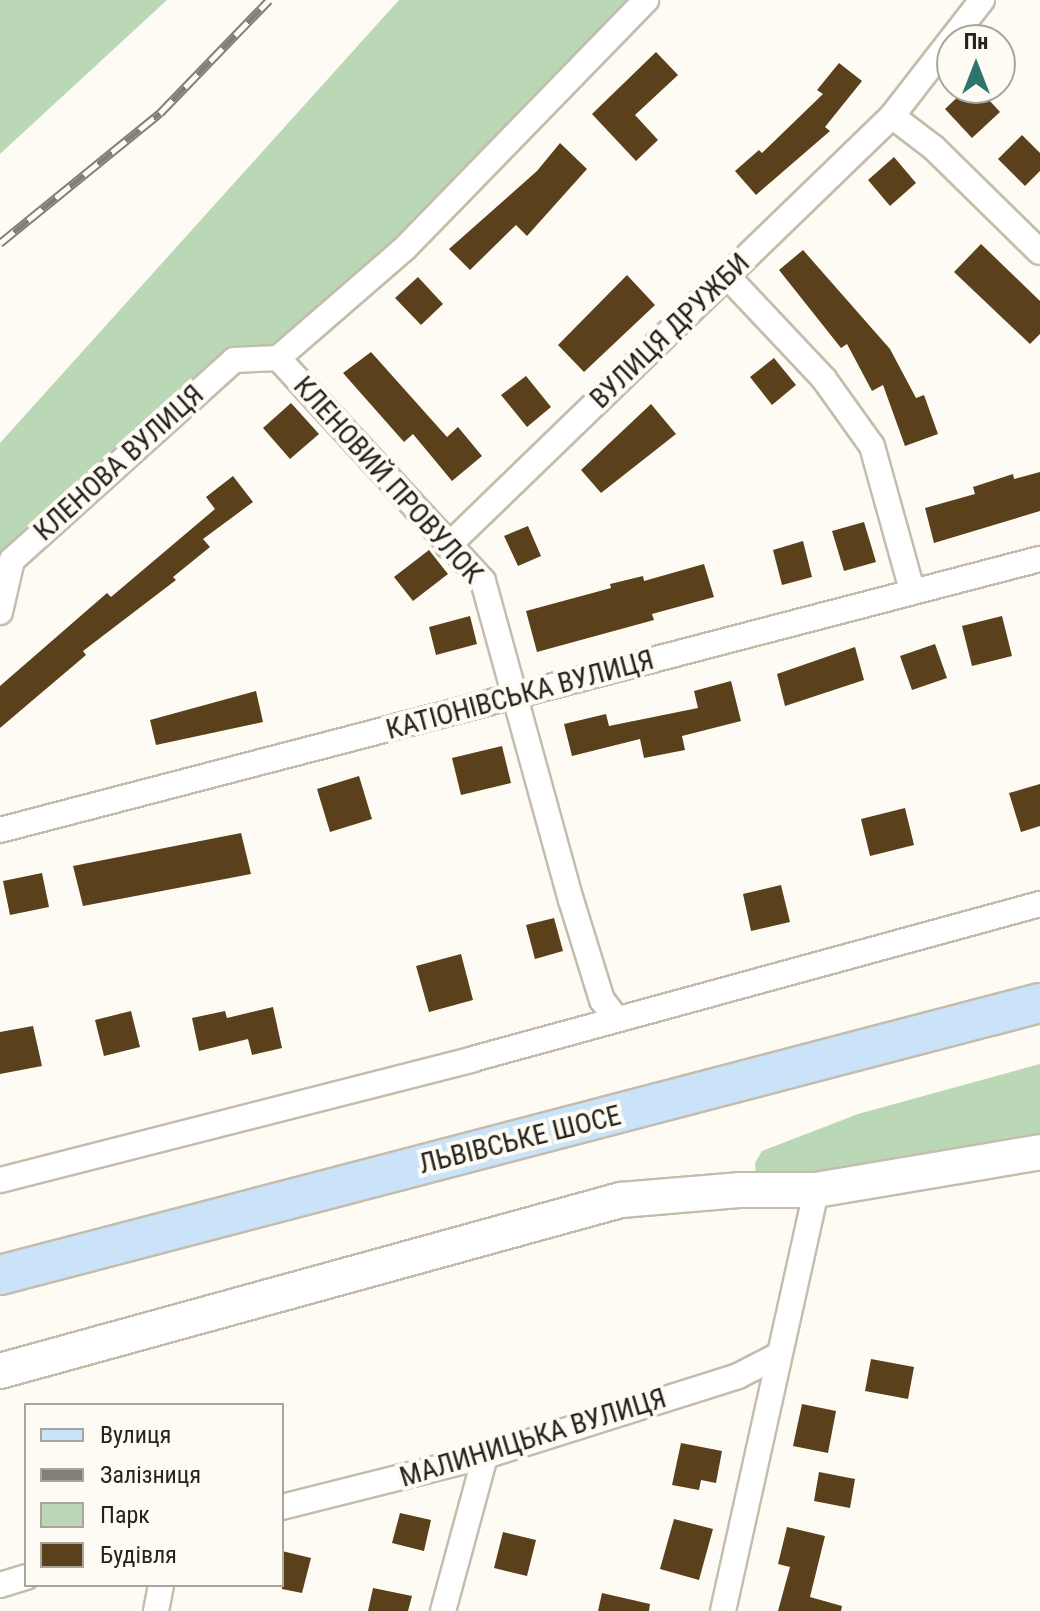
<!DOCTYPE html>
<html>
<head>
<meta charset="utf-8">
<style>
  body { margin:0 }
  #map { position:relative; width:1040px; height:1611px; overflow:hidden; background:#fefbf4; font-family:"Roboto Condensed",sans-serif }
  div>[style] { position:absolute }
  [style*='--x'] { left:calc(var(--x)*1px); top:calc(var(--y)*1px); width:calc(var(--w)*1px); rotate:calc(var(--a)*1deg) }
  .green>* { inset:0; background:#bad8b6 }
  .building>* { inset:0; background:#5a401b }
  .roads { filter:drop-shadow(2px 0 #c4bdad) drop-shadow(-2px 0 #c4bdad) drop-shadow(0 2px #c4bdad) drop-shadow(0 -2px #c4bdad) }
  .street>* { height:24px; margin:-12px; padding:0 12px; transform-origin:12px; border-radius:12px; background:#fff }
  .secondary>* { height:34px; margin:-17px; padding:0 17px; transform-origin:17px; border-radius:17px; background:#fff }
  .primary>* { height:38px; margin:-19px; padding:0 19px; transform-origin:19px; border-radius:19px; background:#cae3f8 }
  .rail>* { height:9px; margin-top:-4.5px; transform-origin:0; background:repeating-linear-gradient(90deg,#fefbf4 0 18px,#827f79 0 36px); box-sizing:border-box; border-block:2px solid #827f79 }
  span { translate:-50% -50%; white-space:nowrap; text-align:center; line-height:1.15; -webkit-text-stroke:8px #fefbf4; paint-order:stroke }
  .street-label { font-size:28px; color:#26231d }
  .legend { position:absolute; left:24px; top:1403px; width:260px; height:184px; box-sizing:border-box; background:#fefbf4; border:2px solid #a8a59e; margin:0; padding:10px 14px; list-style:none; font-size:24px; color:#26231d }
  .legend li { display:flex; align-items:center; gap:16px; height:40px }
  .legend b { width:40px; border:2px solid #a8a59e }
  .north { position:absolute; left:936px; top:24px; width:80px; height:80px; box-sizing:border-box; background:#fefbf4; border:2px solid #a8a59e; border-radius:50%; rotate:0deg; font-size:22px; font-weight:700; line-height:32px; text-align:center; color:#26231d }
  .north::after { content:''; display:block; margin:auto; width:28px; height:36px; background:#2e756c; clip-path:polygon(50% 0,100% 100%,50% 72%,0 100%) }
</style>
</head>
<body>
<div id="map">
  <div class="green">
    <div style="clip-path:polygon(0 0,167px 0,0 154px)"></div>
    <div style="clip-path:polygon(399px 0,646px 0,278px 358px,234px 360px,12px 560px,0 612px,0 443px)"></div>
    <div style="clip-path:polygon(1040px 1064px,1040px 1133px,935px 1158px,756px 1181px,755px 1163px,762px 1151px,858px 1114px)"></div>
  </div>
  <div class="building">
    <div style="clip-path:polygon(656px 52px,678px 75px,635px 115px,658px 140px,636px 161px,592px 114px)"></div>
    <div style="clip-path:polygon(839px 63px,862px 81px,825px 127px,830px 131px,756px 195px,735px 171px,759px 150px,762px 153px,823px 94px,817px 90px)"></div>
    <div style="clip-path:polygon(967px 88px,978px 88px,1000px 112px,972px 138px,945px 109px)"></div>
    <div style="clip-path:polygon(1022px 135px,1040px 153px,1040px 171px,1025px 186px,998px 159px)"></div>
    <div style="clip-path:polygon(560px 143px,587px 169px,527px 236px,516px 225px,470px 270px,449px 249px,537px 171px)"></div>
    <div style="clip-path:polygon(894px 157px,916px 183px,890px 206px,868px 180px)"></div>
    <div style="clip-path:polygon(981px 244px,1040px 301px,1040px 334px,1030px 344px,954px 272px)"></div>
    <div style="clip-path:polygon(803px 250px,890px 349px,916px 398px,924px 395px,938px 434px,905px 446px,883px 385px,872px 391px,847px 344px,841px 348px,779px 270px)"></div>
    <div style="clip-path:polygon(627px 275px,655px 305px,584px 372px,558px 345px)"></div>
    <div style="clip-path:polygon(418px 277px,443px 304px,421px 325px,395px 298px)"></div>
    <div style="clip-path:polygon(371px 352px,447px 437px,458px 427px,482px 456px,452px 481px,413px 434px,404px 442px,343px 373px)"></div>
    <div style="clip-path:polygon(774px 358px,796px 385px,772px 405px,750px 377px)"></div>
    <div style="clip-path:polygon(526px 376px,551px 407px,527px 427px,501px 395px)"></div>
    <div style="clip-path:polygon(291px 403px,319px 434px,290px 459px,263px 428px)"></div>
    <div style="clip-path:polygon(651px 404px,676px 434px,601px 493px,581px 470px)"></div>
    <div style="clip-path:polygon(1040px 472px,1040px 511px,934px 543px,925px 508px,975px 494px,973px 487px,1013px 474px,1014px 479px)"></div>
    <div style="clip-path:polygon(233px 476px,253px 502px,203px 539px,210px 547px,173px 577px,176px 580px,83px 651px,86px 655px,0 728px,0 686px,107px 593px,111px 597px,215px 509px,206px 497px)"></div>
    <div style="clip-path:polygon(864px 522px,876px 562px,844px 571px,832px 531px)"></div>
    <div style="clip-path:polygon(528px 526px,541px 556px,518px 566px,504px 536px)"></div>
    <div style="clip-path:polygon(803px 541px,812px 577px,782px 585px,773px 550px)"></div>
    <div style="clip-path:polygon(429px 550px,448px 574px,413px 601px,394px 577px)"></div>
    <div style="clip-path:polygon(704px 564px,714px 597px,652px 614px,654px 620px,537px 652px,526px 611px,611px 588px,610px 584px,643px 576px,644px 581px)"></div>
    <div style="clip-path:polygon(470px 616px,477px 644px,436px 655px,429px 627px)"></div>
    <div style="clip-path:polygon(1002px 616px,1012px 656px,972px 666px,962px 626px)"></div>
    <div style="clip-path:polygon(935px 644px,947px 678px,912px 690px,900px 656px)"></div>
    <div style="clip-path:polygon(855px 647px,864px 680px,785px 706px,777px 674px)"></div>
    <div style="clip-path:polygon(731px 681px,741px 721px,682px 736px,685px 750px,644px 758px,640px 739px,572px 756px,564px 724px,606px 714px,609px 726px,698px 708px,694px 691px)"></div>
    <div style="clip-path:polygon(256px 691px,263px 722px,156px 745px,150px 720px)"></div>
    <div style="clip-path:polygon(502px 746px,511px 783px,461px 795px,452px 758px)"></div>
    <div style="clip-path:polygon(359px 776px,372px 819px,330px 832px,317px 789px)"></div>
    <div style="clip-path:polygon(1040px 784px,1040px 826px,1021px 832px,1009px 793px)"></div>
    <div style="clip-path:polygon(905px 808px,914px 845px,870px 856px,861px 819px)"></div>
    <div style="clip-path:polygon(241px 833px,251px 874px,83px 906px,73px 866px)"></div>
    <div style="clip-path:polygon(42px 873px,49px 907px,10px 915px,3px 881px)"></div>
    <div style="clip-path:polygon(781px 885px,790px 922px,751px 931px,743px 894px)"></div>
    <div style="clip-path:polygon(554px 918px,563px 951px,535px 959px,526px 925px)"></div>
    <div style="clip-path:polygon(461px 954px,473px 1000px,429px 1012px,416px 966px)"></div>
    <div style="clip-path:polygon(273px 1007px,282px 1048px,252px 1055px,248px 1039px,199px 1051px,192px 1018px,225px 1011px,227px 1018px)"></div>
    <div style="clip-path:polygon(131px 1011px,140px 1047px,104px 1056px,95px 1020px)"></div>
    <div style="clip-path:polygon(33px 1026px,42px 1066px,0 1074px,0 1032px)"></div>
    <div style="clip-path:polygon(871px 1359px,914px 1367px,908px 1399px,865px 1391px)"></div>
    <div style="clip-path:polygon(802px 1404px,836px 1411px,828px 1453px,793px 1446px)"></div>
    <div style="clip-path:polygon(681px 1443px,722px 1451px,716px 1483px,701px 1480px,699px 1490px,672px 1485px)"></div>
    <div style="clip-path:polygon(819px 1472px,855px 1479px,850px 1508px,814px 1501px)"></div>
    <div style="clip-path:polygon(400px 1513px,431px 1520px,424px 1551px,392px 1543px)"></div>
    <div style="clip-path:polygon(674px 1519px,713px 1529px,699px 1580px,660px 1569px)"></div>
    <div style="clip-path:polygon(787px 1527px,825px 1536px,810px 1597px,842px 1606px,841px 1611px,778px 1611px,790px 1567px,778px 1564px)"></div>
    <div style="clip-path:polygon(503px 1532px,536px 1540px,527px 1576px,494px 1568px)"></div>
    <div style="clip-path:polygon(282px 1551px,311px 1558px,302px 1593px,282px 1589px)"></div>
    <div style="clip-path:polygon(373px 1588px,412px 1596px,408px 1611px,368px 1611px)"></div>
    <div style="clip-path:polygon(602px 1593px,650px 1604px,649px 1611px,598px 1611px)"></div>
  </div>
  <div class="roads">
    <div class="street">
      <div style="--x:982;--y:0;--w:147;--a:127.8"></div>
      <div style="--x:892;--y:116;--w:53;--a:37.3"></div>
      <div style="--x:934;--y:148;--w:148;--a:44.5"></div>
      <div style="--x:728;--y:277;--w:140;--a:46.7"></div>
      <div style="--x:824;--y:379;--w:82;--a:54.4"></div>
      <div style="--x:872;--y:446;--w:149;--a:74.5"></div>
      <div style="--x:278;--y:358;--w:303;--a:47.4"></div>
      <div style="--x:483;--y:581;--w:331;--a:74.6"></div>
      <div style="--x:571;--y:900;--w:105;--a:72.8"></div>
      <div style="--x:602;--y:1000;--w:23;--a:52"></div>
      <div style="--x:278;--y:358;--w:168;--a:-40.9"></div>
      <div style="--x:405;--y:248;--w:346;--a:-45.8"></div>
      <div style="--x:448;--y:546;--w:618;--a:-44.08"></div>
      <div style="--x:0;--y:612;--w:53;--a:-77"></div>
      <div style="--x:12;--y:560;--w:299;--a:-42"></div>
      <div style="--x:234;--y:360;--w:44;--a:-2.6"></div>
      <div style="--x:0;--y:830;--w:1075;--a:-14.61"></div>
      <div style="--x:0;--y:1180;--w:488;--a:-14.3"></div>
      <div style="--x:473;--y:1059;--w:588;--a:-15.29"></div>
      <div style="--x:282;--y:1507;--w:209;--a:-14.1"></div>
      <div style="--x:485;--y:1456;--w:265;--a:-17.5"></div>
      <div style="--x:738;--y:1376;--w:46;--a:-27.1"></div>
      <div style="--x:0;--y:1585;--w:27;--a:-17"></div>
      <div style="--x:156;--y:1611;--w:26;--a:-79"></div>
      <div style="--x:443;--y:1611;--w:161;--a:-74.8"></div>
      <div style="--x:723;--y:1611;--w:431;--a:-77.5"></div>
    </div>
    <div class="secondary">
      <div style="--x:0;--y:1371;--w:644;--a:-15.4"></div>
      <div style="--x:621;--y:1200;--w:118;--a:-4.8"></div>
      <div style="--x:739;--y:1190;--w:77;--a:0"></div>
      <div style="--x:816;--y:1190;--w:227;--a:-9.6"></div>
    </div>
    <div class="primary">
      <div style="--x:0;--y:1275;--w:1075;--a:-14.66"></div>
    </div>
  </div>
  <div class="rail">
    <div style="--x:0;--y:243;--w:206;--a:-39.1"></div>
    <div style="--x:160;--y:113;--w:157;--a:-46"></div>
  </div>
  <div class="street-label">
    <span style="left:670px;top:331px;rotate:-44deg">ВУЛИЦЯ ДРУЖБИ</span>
    <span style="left:119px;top:463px;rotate:-42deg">КЛЕНОВА ВУЛИЦЯ</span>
    <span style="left:388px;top:480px;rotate:48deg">КЛЕНОВИЙ ПРОВУЛОК</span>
    <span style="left:520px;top:695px;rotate:-15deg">КАТІОНІВСЬКА ВУЛИЦЯ</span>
    <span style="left:520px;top:1140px;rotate:-14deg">ЛЬВІВСЬКЕ ШОСЕ</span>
    <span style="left:533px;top:1438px;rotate:-17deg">МАЛИНИЦЬКА ВУЛИЦЯ</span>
  </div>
  <ul class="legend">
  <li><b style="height:10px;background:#cae3f8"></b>Вулиця</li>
  <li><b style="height:10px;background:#827f79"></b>Залізниця</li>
  <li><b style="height:22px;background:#bad8b6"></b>Парк</li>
  <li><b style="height:22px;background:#5a401b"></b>Будівля</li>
  </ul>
  <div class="north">Пн</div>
</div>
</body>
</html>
